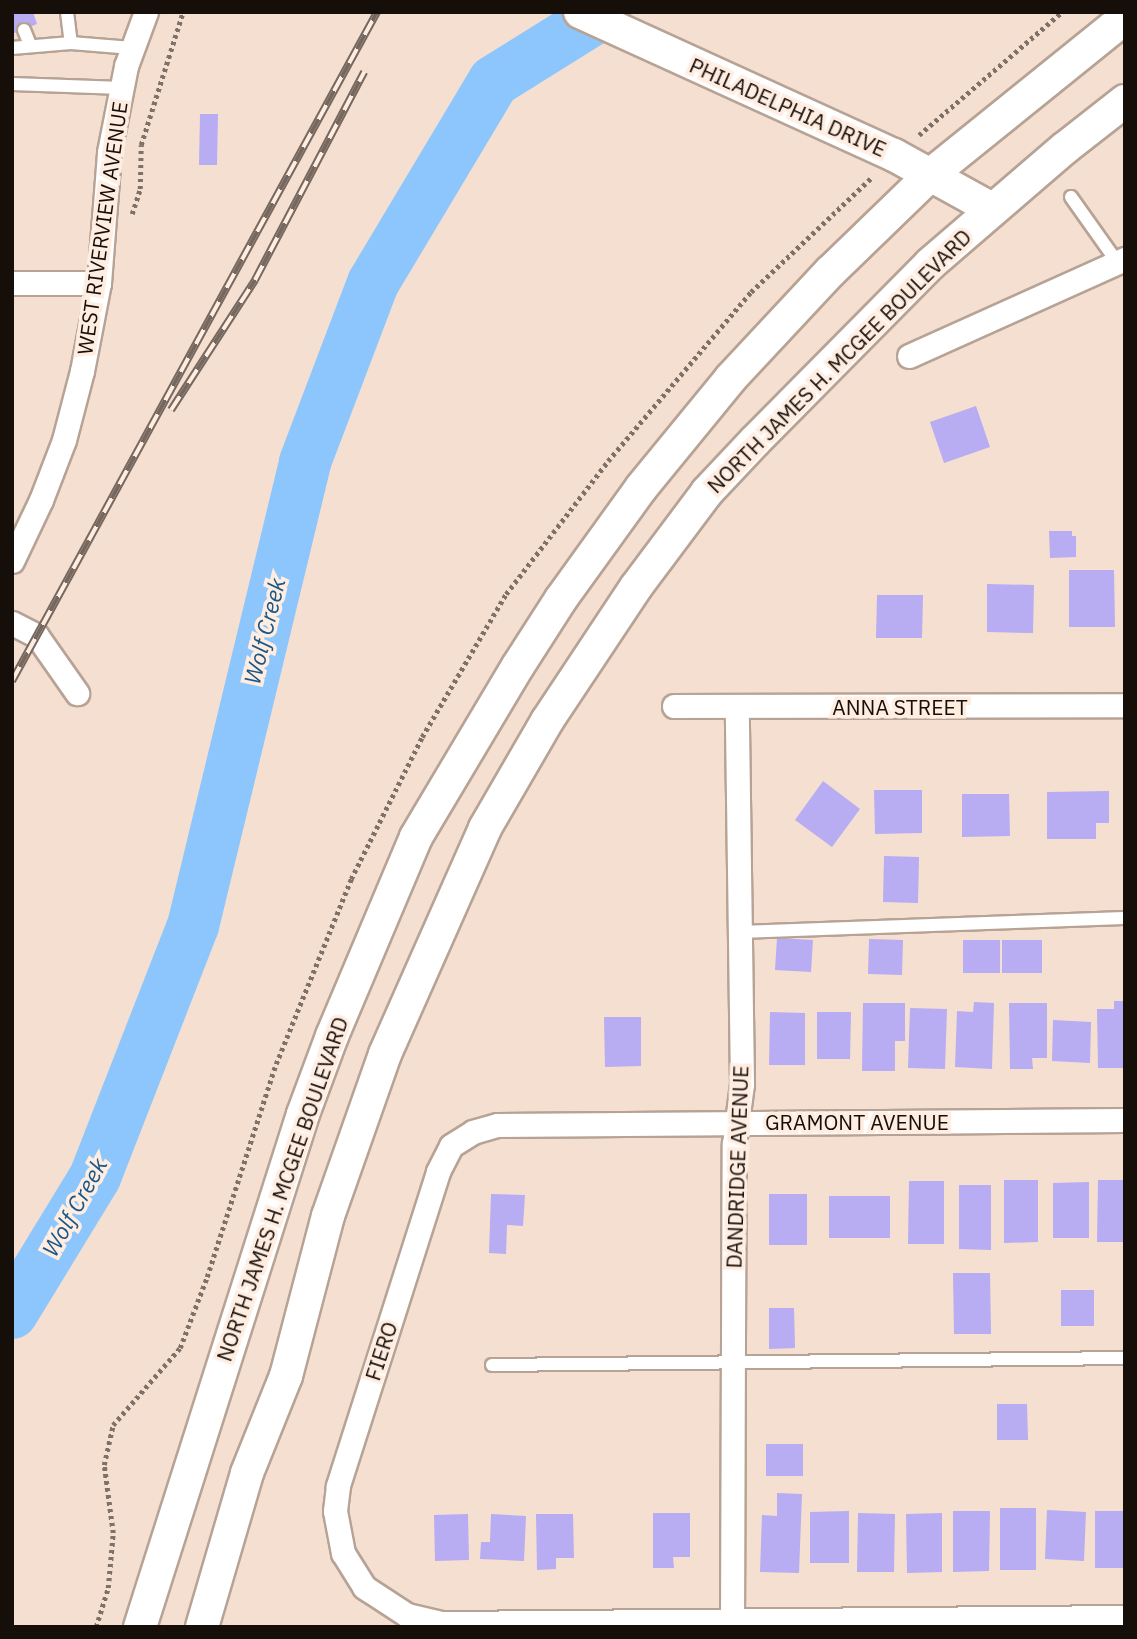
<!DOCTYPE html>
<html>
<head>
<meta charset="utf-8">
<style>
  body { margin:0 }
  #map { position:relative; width:1137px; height:1639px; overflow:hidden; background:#f5dfd0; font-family:"IBM Plex Sans",sans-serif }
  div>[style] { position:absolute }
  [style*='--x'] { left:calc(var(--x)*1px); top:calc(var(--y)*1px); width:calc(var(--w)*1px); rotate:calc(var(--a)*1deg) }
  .river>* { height:52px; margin:-26px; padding:0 26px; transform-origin:26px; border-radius:26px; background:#8cc6fd }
  .building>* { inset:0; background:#b8acf2 }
  .path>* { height:4.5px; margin-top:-2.25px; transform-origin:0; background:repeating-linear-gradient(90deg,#7f7167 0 3.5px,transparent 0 7px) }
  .roads { filter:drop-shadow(2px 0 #b7a395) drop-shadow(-2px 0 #b7a395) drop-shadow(0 2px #b7a395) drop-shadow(0 -2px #b7a395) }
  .lane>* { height:12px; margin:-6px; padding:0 6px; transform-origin:6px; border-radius:6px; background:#fff }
  .street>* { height:23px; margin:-11.5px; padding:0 11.5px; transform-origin:11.5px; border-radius:11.5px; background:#fff }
  .secondary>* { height:32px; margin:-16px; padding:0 16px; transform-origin:16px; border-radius:16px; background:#fff }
  .rail>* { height:8px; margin-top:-4px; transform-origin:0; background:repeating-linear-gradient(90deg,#ffede1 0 16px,#76685f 0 32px); box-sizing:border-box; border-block:2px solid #76685f }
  span { translate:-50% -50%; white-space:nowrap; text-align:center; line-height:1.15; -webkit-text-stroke:7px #ffede1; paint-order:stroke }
  .street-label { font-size:21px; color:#150e09 }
  .water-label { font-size:23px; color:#1a5789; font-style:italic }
  .frame { position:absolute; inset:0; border:14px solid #150e09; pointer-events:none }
</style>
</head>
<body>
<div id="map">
  <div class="river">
    <div style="--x:12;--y:1313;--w:159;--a:-58.6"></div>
    <div style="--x:95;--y:1177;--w:269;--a:-68.7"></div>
    <div style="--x:193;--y:926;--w:477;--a:-76.4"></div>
    <div style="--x:305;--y:462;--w:191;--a:-69.2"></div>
    <div style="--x:373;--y:283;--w:235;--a:-59.1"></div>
    <div style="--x:494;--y:81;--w:131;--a:-31.9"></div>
  </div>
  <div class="building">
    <div style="clip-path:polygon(12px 12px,33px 12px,37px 24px,12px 34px)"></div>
    <div style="clip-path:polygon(200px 114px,218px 114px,217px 165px,199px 165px)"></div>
    <div style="clip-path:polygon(976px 406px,990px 447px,944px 463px,930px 422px)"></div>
    <div style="clip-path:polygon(1049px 531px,1072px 531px,1072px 536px,1076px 536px,1076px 557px,1050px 558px)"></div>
    <div style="clip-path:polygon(1069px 570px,1114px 570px,1115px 627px,1069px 627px)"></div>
    <div style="clip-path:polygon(987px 584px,1034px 585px,1033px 633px,987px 632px)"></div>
    <div style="clip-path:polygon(877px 595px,923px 595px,922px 638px,876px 638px)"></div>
    <div style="clip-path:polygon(823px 781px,860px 809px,832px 847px,795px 820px)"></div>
    <div style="clip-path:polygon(874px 790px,922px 790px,922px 833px,875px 834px)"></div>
    <div style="clip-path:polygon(1109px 791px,1109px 823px,1096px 823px,1096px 839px,1047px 839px,1047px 792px)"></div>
    <div style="clip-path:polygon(962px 794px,1009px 794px,1010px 836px,962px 837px)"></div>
    <div style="clip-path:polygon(884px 856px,919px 857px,918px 903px,883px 902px)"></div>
    <div style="clip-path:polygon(777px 938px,813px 940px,811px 972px,775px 970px)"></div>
    <div style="clip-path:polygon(869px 939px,903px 940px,902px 975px,868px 974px)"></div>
    <div style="clip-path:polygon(963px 940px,1000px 940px,1000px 973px,963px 973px)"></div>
    <div style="clip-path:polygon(1002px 940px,1042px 940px,1042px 973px,1002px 973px)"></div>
    <div style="clip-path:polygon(1114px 1001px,1125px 1001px,1125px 1068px,1098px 1068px,1097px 1009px,1114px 1009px)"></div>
    <div style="clip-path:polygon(974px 1002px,994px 1003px,992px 1069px,955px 1067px,957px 1011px,973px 1012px)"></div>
    <div style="clip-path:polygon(863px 1003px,905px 1003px,905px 1041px,895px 1041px,895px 1071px,862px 1071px)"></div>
    <div style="clip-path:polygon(1009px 1003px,1047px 1003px,1047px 1058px,1032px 1058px,1033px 1069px,1010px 1069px)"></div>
    <div style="clip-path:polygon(910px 1008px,947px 1009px,945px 1069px,908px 1068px)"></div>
    <div style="clip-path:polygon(770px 1012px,805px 1013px,805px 1065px,769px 1065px)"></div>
    <div style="clip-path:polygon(817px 1012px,851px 1012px,850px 1059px,817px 1059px)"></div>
    <div style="clip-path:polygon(604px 1017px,641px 1017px,641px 1066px,605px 1067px)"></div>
    <div style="clip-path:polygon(1053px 1020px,1091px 1022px,1090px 1063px,1052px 1061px)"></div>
    <div style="clip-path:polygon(1004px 1180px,1038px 1180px,1038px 1242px,1004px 1243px)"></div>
    <div style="clip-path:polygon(1098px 1180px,1125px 1180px,1125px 1242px,1097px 1242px)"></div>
    <div style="clip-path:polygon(909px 1181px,944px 1181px,944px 1244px,908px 1244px)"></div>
    <div style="clip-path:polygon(1089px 1182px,1089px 1238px,1053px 1238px,1053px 1183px)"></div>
    <div style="clip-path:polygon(959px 1185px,991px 1185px,991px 1250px,959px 1249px)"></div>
    <div style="clip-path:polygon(491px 1194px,525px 1195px,523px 1226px,507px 1225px,506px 1254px,489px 1253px)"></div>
    <div style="clip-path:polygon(769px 1194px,807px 1194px,807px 1245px,769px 1245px)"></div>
    <div style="clip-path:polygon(829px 1196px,890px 1196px,890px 1238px,829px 1238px)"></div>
    <div style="clip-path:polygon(953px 1273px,990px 1273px,991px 1334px,954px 1334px)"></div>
    <div style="clip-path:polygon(1061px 1290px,1094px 1290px,1094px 1326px,1061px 1326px)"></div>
    <div style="clip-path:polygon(769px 1308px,794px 1308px,795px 1348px,769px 1349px)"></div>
    <div style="clip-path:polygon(997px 1404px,1027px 1404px,1028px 1440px,997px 1440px)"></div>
    <div style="clip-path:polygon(766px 1444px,803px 1444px,803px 1476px,766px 1476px)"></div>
    <div style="clip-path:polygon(777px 1493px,802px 1494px,799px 1573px,760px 1572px,762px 1515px,777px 1516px)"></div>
    <div style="clip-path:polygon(1000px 1508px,1036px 1508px,1036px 1570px,1000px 1570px)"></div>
    <div style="clip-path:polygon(1047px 1510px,1086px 1512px,1084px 1561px,1045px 1559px)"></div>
    <div style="clip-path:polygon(849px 1511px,849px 1563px,810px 1563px,810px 1512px)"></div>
    <div style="clip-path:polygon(953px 1511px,990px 1511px,989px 1571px,953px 1572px)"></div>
    <div style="clip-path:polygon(1095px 1511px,1125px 1511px,1125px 1568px,1095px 1568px)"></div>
    <div style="clip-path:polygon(653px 1513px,690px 1513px,690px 1557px,673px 1557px,674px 1568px,653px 1568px)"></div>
    <div style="clip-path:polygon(858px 1513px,895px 1514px,894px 1572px,857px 1572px)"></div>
    <div style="clip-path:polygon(942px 1513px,942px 1572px,907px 1573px,906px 1514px)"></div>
    <div style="clip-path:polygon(468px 1514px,469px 1560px,435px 1561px,434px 1515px)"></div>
    <div style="clip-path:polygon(491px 1514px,526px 1516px,524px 1561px,480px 1559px,481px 1542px,490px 1542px)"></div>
    <div style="clip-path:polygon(536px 1514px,573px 1514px,574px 1558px,556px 1558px,556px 1569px,537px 1570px)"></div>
  </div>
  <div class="path">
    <div style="--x:919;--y:135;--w:189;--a:-40.7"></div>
    <div style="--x:132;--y:214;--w:26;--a:-72"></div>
    <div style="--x:140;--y:189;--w:44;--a:-88.7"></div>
    <div style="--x:141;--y:145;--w:139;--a:-72.5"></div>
    <div style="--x:96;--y:1627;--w:41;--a:-72.9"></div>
    <div style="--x:108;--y:1588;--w:55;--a:-84.8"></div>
    <div style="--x:113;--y:1533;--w:69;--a:-97.5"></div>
    <div style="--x:104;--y:1465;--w:41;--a:-77.3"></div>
    <div style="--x:113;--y:1425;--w:102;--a:-49"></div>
    <div style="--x:180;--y:1348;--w:76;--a:-69.2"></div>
    <div style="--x:207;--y:1277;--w:224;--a:-72.1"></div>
    <div style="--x:276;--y:1064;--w:200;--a:-67.9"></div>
    <div style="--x:351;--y:879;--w:159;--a:-63.4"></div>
    <div style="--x:422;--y:737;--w:166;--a:-59.6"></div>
    <div style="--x:506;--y:594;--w:168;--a:-52.5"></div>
    <div style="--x:608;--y:461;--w:221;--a:-49.8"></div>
    <div style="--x:751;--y:292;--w:166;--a:-43.5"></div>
  </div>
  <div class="roads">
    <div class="lane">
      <div style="--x:67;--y:12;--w:31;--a:83"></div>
      <div style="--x:24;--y:30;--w:16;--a:68"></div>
      <div style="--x:12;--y:48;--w:59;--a:-4.8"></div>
      <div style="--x:71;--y:43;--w:61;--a:4.7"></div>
      <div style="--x:12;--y:84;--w:110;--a:2.1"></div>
      <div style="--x:1071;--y:197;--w:80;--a:54.7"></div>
      <div style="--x:739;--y:932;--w:386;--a:-2.1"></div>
      <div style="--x:492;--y:1365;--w:633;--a:-0.63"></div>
    </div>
    <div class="street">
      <div style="--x:12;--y:283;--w:87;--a:0"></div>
      <div style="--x:909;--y:356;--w:237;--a:-24.2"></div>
      <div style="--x:12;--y:561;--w:68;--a:-64.6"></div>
      <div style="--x:41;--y:500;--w:64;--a:-69"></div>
      <div style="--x:64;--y:440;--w:71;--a:-75.4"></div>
      <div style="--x:82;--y:371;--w:90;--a:-79.1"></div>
      <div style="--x:99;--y:283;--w:131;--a:-85.6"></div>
      <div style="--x:109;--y:152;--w:88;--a:-78.8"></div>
      <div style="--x:126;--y:66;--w:58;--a:-69.7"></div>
      <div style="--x:12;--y:623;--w:28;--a:27"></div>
      <div style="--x:37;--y:636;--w:70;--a:54.9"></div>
      <div style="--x:674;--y:706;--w:451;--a:-0.1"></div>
      <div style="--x:1125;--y:1120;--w:628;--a:179.54"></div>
      <div style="--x:497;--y:1125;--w:25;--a:164"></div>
      <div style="--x:473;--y:1132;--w:26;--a:148"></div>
      <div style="--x:451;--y:1146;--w:29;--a:117"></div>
      <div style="--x:438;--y:1172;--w:330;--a:107.7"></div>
      <div style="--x:338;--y:1486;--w:25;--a:97"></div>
      <div style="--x:335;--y:1511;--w:43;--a:79.2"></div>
      <div style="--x:343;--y:1553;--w:40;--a:58"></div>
      <div style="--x:364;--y:1587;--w:51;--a:33.1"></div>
      <div style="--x:407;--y:1615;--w:36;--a:13"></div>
      <div style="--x:442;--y:1623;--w:683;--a:-0.5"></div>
      <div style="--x:732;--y:1627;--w:483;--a:-89.8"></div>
      <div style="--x:734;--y:1144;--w:61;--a:-82.4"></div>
      <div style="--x:742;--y:1084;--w:377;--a:-90.8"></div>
    </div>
    <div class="secondary">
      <div style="--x:580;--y:12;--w:345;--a:24.5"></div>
      <div style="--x:894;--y:155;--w:112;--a:28.9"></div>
      <div style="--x:140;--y:1627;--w:538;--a:-72.37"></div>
      <div style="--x:303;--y:1114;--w:83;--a:-69.6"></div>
      <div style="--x:332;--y:1036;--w:216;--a:-67.1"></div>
      <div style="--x:416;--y:837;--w:199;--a:-59.2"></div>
      <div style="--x:518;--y:666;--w:80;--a:-57.3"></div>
      <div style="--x:561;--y:599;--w:137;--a:-54.2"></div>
      <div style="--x:641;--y:488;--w:142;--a:-50.7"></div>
      <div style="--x:731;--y:378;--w:145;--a:-47"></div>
      <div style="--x:830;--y:272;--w:138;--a:-44.1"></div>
      <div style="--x:929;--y:176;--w:252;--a:-38.9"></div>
      <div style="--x:202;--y:1627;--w:160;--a:-73.7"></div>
      <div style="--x:247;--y:1473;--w:105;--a:-68.1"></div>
      <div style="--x:286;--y:1376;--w:165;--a:-75.3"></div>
      <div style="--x:328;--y:1216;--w:172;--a:-70.6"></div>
      <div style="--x:385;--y:1054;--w:247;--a:-66.1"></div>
      <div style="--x:485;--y:828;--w:124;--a:-59.9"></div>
      <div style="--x:547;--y:721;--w:161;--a:-56.4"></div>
      <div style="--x:636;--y:587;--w:119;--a:-53.2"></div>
      <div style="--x:707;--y:492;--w:70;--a:-46.7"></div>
      <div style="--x:755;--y:441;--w:249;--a:-45.3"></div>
      <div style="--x:930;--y:264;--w:178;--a:-40.7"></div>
      <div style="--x:1065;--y:148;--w:76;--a:-38.1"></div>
    </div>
  </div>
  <div class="rail">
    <div style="--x:171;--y:410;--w:155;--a:-57.1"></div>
    <div style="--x:255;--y:280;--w:235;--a:-62.3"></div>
    <div style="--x:12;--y:681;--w:762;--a:-61.38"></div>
  </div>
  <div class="street-label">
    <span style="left:788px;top:107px;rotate:24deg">PHILADELPHIA DRIVE</span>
    <span style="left:102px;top:228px;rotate:-82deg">WEST RIVERVIEW AVENUE</span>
    <span style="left:839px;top:361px;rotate:-45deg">NORTH JAMES H. MCGEE BOULEVARD</span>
    <span style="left:900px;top:707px">ANNA STREET</span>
    <span style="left:857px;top:1122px">GRAMONT AVENUE</span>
    <span style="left:737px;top:1167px;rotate:-88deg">DANDRIDGE AVENUE</span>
    <span style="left:282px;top:1189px;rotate:-71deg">NORTH JAMES H. MCGEE BOULEVARD</span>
    <span style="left:381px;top:1351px;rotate:-72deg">FIERO</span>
  </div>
  <div class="water-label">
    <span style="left:264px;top:631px;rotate:-76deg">Wolf Creek</span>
    <span style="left:74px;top:1207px;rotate:-61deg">Wolf Creek</span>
  </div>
  <div class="frame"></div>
</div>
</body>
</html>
